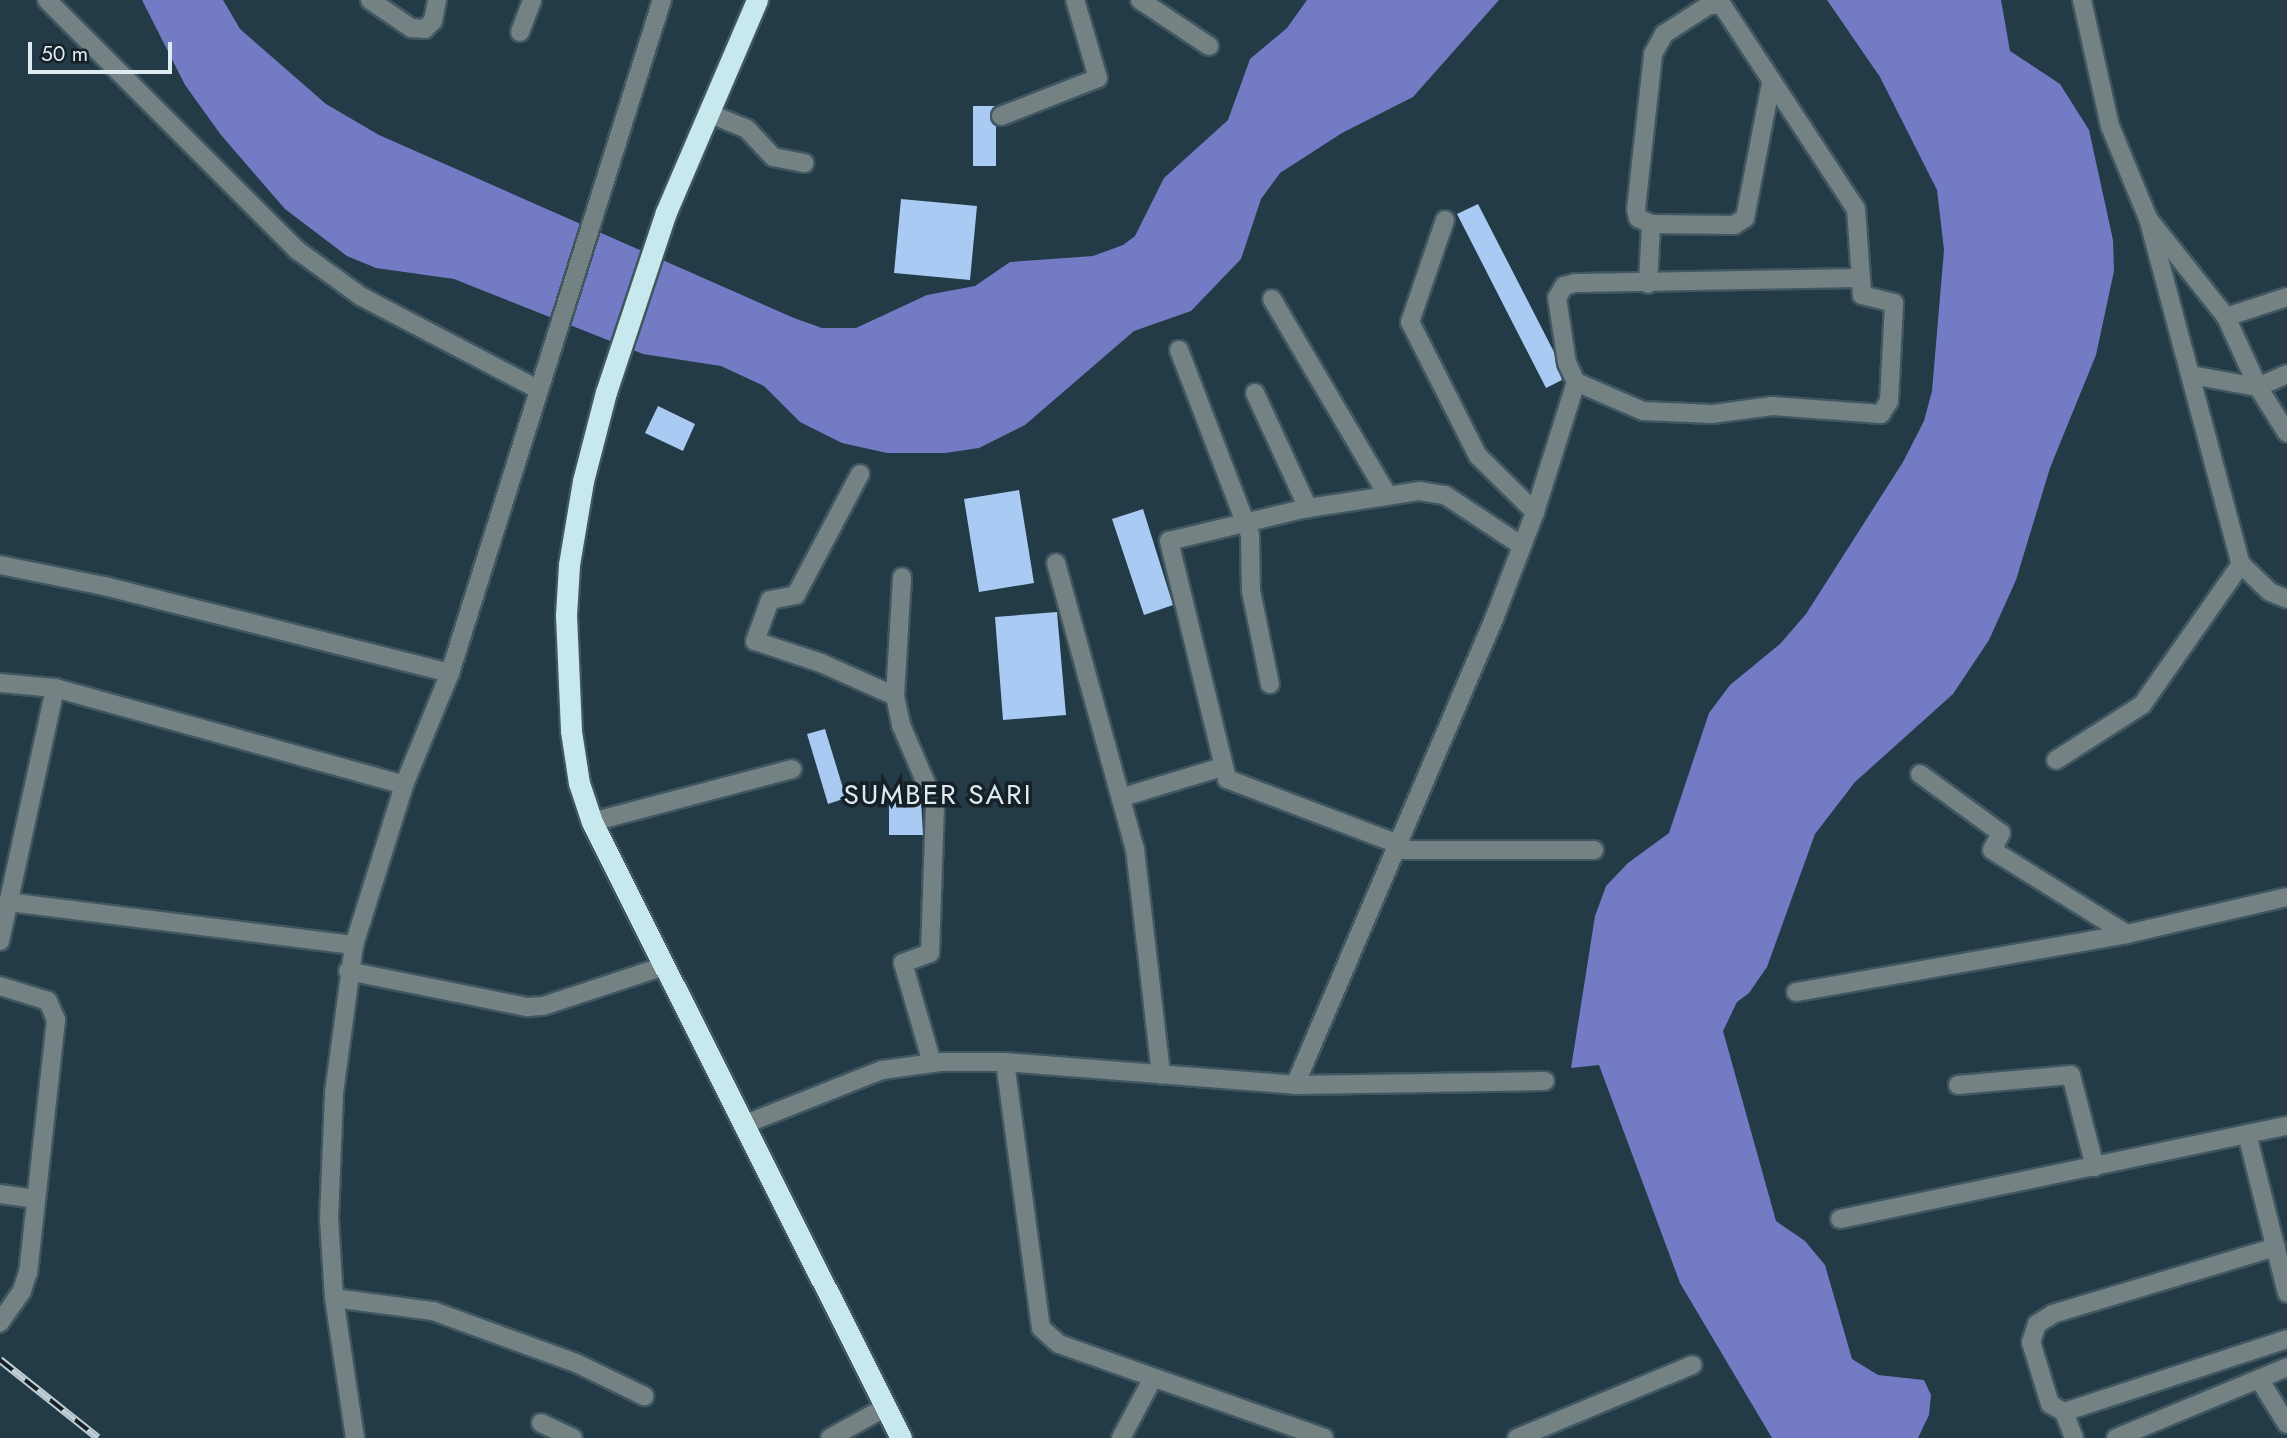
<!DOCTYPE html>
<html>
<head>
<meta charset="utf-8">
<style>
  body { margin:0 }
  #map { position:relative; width:2287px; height:1438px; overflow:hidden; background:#223b46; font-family:Jost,sans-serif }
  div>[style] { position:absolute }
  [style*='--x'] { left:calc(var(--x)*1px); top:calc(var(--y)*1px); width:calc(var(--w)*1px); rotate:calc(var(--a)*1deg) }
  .water>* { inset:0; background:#727bc4 }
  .building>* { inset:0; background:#a9caf2 }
  .roads { filter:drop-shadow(2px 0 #405762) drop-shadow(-2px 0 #405762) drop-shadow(0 2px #405762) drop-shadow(0 -2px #405762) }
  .minor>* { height:18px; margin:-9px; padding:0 9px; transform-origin:9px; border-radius:9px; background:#748284 }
  .highway>* { height:21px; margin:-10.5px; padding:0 10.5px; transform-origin:10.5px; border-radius:10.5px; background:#c7e9ee }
  .rail>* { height:8px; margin-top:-4px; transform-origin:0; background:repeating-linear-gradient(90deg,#162026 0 16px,#bfcfd6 0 32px); box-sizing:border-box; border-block:2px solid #bfcfd6 }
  span { translate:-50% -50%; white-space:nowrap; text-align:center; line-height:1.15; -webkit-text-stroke:7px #162026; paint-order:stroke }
  .quarter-label { font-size:28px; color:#ddebf2; letter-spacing:2px }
  .scale { position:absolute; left:28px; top:42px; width:144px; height:32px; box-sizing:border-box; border:4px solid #ddebf2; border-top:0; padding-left:9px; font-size:21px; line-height:24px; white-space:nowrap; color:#ddebf2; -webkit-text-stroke:5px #162026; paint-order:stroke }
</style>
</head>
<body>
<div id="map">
  <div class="water">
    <div style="clip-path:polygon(142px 0,223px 0,240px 29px,326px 104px,379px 135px,794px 318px,822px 328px,856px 328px,927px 295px,975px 286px,1010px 262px,1093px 256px,1123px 245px,1135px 236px,1164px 178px,1228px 120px,1250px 59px,1287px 28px,1307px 0,1499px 0,1413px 97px,1342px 133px,1280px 173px,1261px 199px,1241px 259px,1191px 311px,1134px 331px,1025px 425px,979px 448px,945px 453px,887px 453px,842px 443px,800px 422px,764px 386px,721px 366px,643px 354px,454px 279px,376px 268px,347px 256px,285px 209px,221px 135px,185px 85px)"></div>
    <div style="clip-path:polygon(1827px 0,2001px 0,2010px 51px,2060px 84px,2089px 130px,2113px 240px,2114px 271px,2096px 355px,2050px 468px,2016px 580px,1989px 640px,1953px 694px,1855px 782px,1815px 834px,1767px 967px,1749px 993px,1737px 1002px,1723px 1031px,1776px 1221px,1805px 1241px,1825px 1265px,1852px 1359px,1878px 1375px,1924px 1380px,1931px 1395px,1929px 1415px,1918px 1438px,1772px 1438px,1680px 1283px,1599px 1065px,1571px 1068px,1595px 916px,1606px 886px,1628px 863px,1669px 833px,1709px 713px,1730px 685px,1780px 644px,1806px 614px,1903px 462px,1924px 421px,1932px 391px,1944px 250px,1937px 190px,1880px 77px)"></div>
  </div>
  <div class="building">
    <div style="clip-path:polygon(973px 106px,996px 106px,990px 115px,996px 126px,996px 166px,973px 166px)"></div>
    <div style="clip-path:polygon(901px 199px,977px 206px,970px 280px,894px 273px)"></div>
    <div style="clip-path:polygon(1478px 204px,1554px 352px,1562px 380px,1546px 388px,1457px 214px)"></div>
    <div style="clip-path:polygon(658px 406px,695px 424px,683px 451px,645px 433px)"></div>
    <div style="clip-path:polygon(1019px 490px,1034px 583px,979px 592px,964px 499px)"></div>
    <div style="clip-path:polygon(1143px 509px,1173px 605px,1144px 615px,1112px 519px)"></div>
    <div style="clip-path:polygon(1057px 612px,1066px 715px,1003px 720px,995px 617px)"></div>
    <div style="clip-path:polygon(825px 729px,846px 798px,828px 804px,807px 734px)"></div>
    <div style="clip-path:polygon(889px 799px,921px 799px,923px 835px,889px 835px)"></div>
  </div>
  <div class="roads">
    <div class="minor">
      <div style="--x:47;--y:0;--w:354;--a:45"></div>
      <div style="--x:297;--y:250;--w:80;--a:35.9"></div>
      <div style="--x:362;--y:297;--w:200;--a:27.7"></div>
      <div style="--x:370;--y:0;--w:50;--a:34.3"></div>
      <div style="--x:411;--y:28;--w:14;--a:4"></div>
      <div style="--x:425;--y:29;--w:11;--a:-45"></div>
      <div style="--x:433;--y:21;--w:21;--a:-79"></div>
      <div style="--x:1140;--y:0;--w:83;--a:33.7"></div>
      <div style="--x:2082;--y:0;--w:129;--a:77.5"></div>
      <div style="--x:2110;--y:126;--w:100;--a:67.6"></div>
      <div style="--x:2148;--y:218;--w:358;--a:75"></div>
      <div style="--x:2241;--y:564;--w:40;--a:44"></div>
      <div style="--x:2270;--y:592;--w:18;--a:22"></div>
      <div style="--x:520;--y:32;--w:34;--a:-69"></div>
      <div style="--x:708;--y:113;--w:42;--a:22.3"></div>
      <div style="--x:747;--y:129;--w:38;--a:47"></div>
      <div style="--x:773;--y:157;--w:32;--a:11"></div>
      <div style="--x:1001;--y:116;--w:104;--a:-21.4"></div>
      <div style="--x:1098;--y:78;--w:81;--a:-106.4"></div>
      <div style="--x:1445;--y:220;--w:108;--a:108.9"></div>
      <div style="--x:1410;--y:322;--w:150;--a:63.1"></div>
      <div style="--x:1478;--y:456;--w:80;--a:44.5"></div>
      <div style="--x:2150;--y:221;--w:122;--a:51.6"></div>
      <div style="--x:2226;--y:317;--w:77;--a:65.4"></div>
      <div style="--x:2258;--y:387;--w:32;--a:-24"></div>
      <div style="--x:1651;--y:224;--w:14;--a:-155"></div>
      <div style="--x:1638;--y:218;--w:9;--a:-103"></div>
      <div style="--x:1636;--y:209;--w:156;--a:-83.7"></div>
      <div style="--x:1653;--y:54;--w:23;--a:-61"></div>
      <div style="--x:1664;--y:34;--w:54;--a:-32.8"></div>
      <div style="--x:1709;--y:5;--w:13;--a:0"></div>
      <div style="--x:1722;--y:5;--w:244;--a:56.7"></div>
      <div style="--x:1856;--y:209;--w:69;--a:85.9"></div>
      <div style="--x:1861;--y:278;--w:17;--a:87"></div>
      <div style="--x:1862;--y:295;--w:33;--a:14"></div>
      <div style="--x:1894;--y:303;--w:98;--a:92.9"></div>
      <div style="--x:1889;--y:401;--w:15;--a:122"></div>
      <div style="--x:1881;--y:414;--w:109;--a:-175.8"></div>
      <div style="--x:1772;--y:406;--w:61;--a:172.4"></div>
      <div style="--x:1712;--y:414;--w:69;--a:-177.5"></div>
      <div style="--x:1643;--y:411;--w:73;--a:-156.6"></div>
      <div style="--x:1576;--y:382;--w:21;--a:-115"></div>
      <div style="--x:1567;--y:363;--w:66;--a:-98.7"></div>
      <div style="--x:1557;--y:298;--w:14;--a:-60"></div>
      <div style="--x:1564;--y:286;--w:11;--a:-15"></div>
      <div style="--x:1575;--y:283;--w:286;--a:-1"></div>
      <div style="--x:1648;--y:284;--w:60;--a:-87.1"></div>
      <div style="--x:1651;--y:224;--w:83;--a:0.7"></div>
      <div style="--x:1734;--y:225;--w:13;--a:-32"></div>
      <div style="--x:1745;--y:218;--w:137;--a:-79.1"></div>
      <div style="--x:1272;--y:299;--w:226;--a:59.5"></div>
      <div style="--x:2226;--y:317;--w:64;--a:-18.2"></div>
      <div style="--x:1179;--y:350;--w:198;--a:69"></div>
      <div style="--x:1250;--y:535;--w:56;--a:89"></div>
      <div style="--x:1251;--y:591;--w:95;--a:78.5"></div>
      <div style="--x:2191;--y:375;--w:68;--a:10.2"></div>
      <div style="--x:2258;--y:387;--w:54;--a:57.8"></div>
      <div style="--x:1255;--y:393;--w:127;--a:65.3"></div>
      <div style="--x:860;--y:474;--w:137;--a:117.9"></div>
      <div style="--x:796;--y:595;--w:26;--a:169"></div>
      <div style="--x:770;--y:600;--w:44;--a:110.1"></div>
      <div style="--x:755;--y:641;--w:70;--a:18.4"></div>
      <div style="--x:821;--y:663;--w:81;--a:24"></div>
      <div style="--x:895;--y:696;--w:30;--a:78"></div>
      <div style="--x:901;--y:725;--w:86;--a:66.7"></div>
      <div style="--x:935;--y:804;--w:149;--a:91.9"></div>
      <div style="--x:930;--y:953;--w:29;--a:160"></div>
      <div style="--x:903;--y:963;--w:104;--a:73.8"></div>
      <div style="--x:1056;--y:563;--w:297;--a:74.6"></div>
      <div style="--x:1135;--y:849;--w:227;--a:83.4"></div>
      <div style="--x:0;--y:565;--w:106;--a:11.4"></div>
      <div style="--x:104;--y:586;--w:357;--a:14.1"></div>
      <div style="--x:0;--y:683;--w:55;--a:5.2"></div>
      <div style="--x:55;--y:688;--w:362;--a:15.5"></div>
      <div style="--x:895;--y:696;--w:119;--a:-86.6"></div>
      <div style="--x:2056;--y:760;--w:102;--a:-32.6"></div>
      <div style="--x:2142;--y:705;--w:172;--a:-54.9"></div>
      <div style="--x:1920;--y:774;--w:100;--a:36.1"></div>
      <div style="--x:2001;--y:833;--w:19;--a:118"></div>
      <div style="--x:1992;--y:850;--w:159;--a:31.9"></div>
      <div style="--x:1123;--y:797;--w:103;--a:-16.9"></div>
      <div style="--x:592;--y:822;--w:207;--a:-14.8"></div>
      <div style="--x:1398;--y:844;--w:183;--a:-159.2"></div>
      <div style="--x:1227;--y:779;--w:245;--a:-103.7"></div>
      <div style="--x:1169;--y:541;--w:143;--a:-13.4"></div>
      <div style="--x:1308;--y:508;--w:112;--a:-8.7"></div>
      <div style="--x:1419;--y:491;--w:26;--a:9"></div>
      <div style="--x:1445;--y:495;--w:92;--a:33.5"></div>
      <div style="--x:1395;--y:850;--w:199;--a:0"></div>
      <div style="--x:8;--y:902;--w:349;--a:7.1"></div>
      <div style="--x:0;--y:941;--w:259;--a:-77.7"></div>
      <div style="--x:348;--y:971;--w:183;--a:11.4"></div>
      <div style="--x:527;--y:1007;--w:16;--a:-4"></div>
      <div style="--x:543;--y:1006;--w:128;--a:-18.2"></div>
      <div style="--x:0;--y:986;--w:50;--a:17.4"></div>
      <div style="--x:48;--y:1001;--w:21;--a:67"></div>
      <div style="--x:56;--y:1020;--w:254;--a:96.3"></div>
      <div style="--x:28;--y:1272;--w:20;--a:108"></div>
      <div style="--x:22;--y:1291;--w:39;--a:125"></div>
      <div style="--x:1796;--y:992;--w:336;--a:-9.9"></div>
      <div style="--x:2127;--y:934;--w:164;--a:-13"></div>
      <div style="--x:1005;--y:1062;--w:268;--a:82.3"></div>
      <div style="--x:1041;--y:1328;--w:24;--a:42"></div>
      <div style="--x:1059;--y:1344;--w:281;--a:19.5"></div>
      <div style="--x:1295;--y:1085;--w:507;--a:-66.88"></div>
      <div style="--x:1494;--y:619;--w:115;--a:-69"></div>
      <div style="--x:1535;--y:512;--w:136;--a:-72.5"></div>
      <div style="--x:1958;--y:1085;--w:113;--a:-5.1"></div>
      <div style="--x:2071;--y:1075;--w:95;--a:75.4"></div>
      <div style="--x:743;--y:1125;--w:149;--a:-21.6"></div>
      <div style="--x:882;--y:1070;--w:61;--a:-7.6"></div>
      <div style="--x:942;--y:1062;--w:63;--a:0"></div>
      <div style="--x:1005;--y:1062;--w:291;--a:4.5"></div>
      <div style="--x:1295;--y:1085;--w:250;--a:-0.9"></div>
      <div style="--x:2247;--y:1134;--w:164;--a:75.9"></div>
      <div style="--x:0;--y:1194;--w:35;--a:8"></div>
      <div style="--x:1840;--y:1219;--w:457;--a:-11.8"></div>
      <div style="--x:2276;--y:1247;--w:233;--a:163.3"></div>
      <div style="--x:2053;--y:1314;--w:19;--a:148"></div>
      <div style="--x:2037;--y:1324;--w:19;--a:108"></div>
      <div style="--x:2031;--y:1342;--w:65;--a:73"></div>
      <div style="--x:2050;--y:1404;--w:16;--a:30"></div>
      <div style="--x:2064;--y:1412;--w:235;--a:-18.1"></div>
      <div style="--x:334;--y:1298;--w:100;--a:7.5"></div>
      <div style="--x:433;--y:1311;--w:152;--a:20"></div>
      <div style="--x:576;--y:1363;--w:76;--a:25.9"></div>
      <div style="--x:2259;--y:1379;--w:53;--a:58.1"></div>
      <div style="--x:2064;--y:1412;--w:28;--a:69"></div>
      <div style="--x:541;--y:1423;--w:35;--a:25"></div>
      <div style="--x:355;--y:1438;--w:142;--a:-98.5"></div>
      <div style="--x:334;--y:1298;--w:79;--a:-93.6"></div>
      <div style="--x:329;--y:1219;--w:126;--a:-87.7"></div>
      <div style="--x:334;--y:1093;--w:149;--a:-82.3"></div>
      <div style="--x:354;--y:945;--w:168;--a:-72.6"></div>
      <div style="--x:404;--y:785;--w:121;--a:-67.7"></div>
      <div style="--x:450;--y:673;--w:706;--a:-72.52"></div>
      <div style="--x:830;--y:1438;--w:64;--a:-29"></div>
      <div style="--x:1121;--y:1438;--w:68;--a:-61.9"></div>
      <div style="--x:1517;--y:1438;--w:190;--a:-22.6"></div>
      <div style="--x:2116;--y:1438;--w:185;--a:-22.5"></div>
    </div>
    <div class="highway">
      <div style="--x:757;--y:0;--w:231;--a:113.2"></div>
      <div style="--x:666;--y:212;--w:190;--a:108.4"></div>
      <div style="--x:606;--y:392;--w:92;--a:104.5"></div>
      <div style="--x:583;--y:481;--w:85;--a:99.5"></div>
      <div style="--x:569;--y:565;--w:50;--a:93.4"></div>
      <div style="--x:566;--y:615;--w:116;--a:87.5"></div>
      <div style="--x:571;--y:731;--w:53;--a:81.3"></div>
      <div style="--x:579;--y:783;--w:41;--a:71.6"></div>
      <div style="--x:592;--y:822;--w:689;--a:63.36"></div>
    </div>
  </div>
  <div class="rail">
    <div style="--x:0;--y:1360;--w:125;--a:38.5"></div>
  </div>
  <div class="quarter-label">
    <span style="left:938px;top:795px">SUMBER SARI</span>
  </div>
  <div class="scale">50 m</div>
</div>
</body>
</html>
